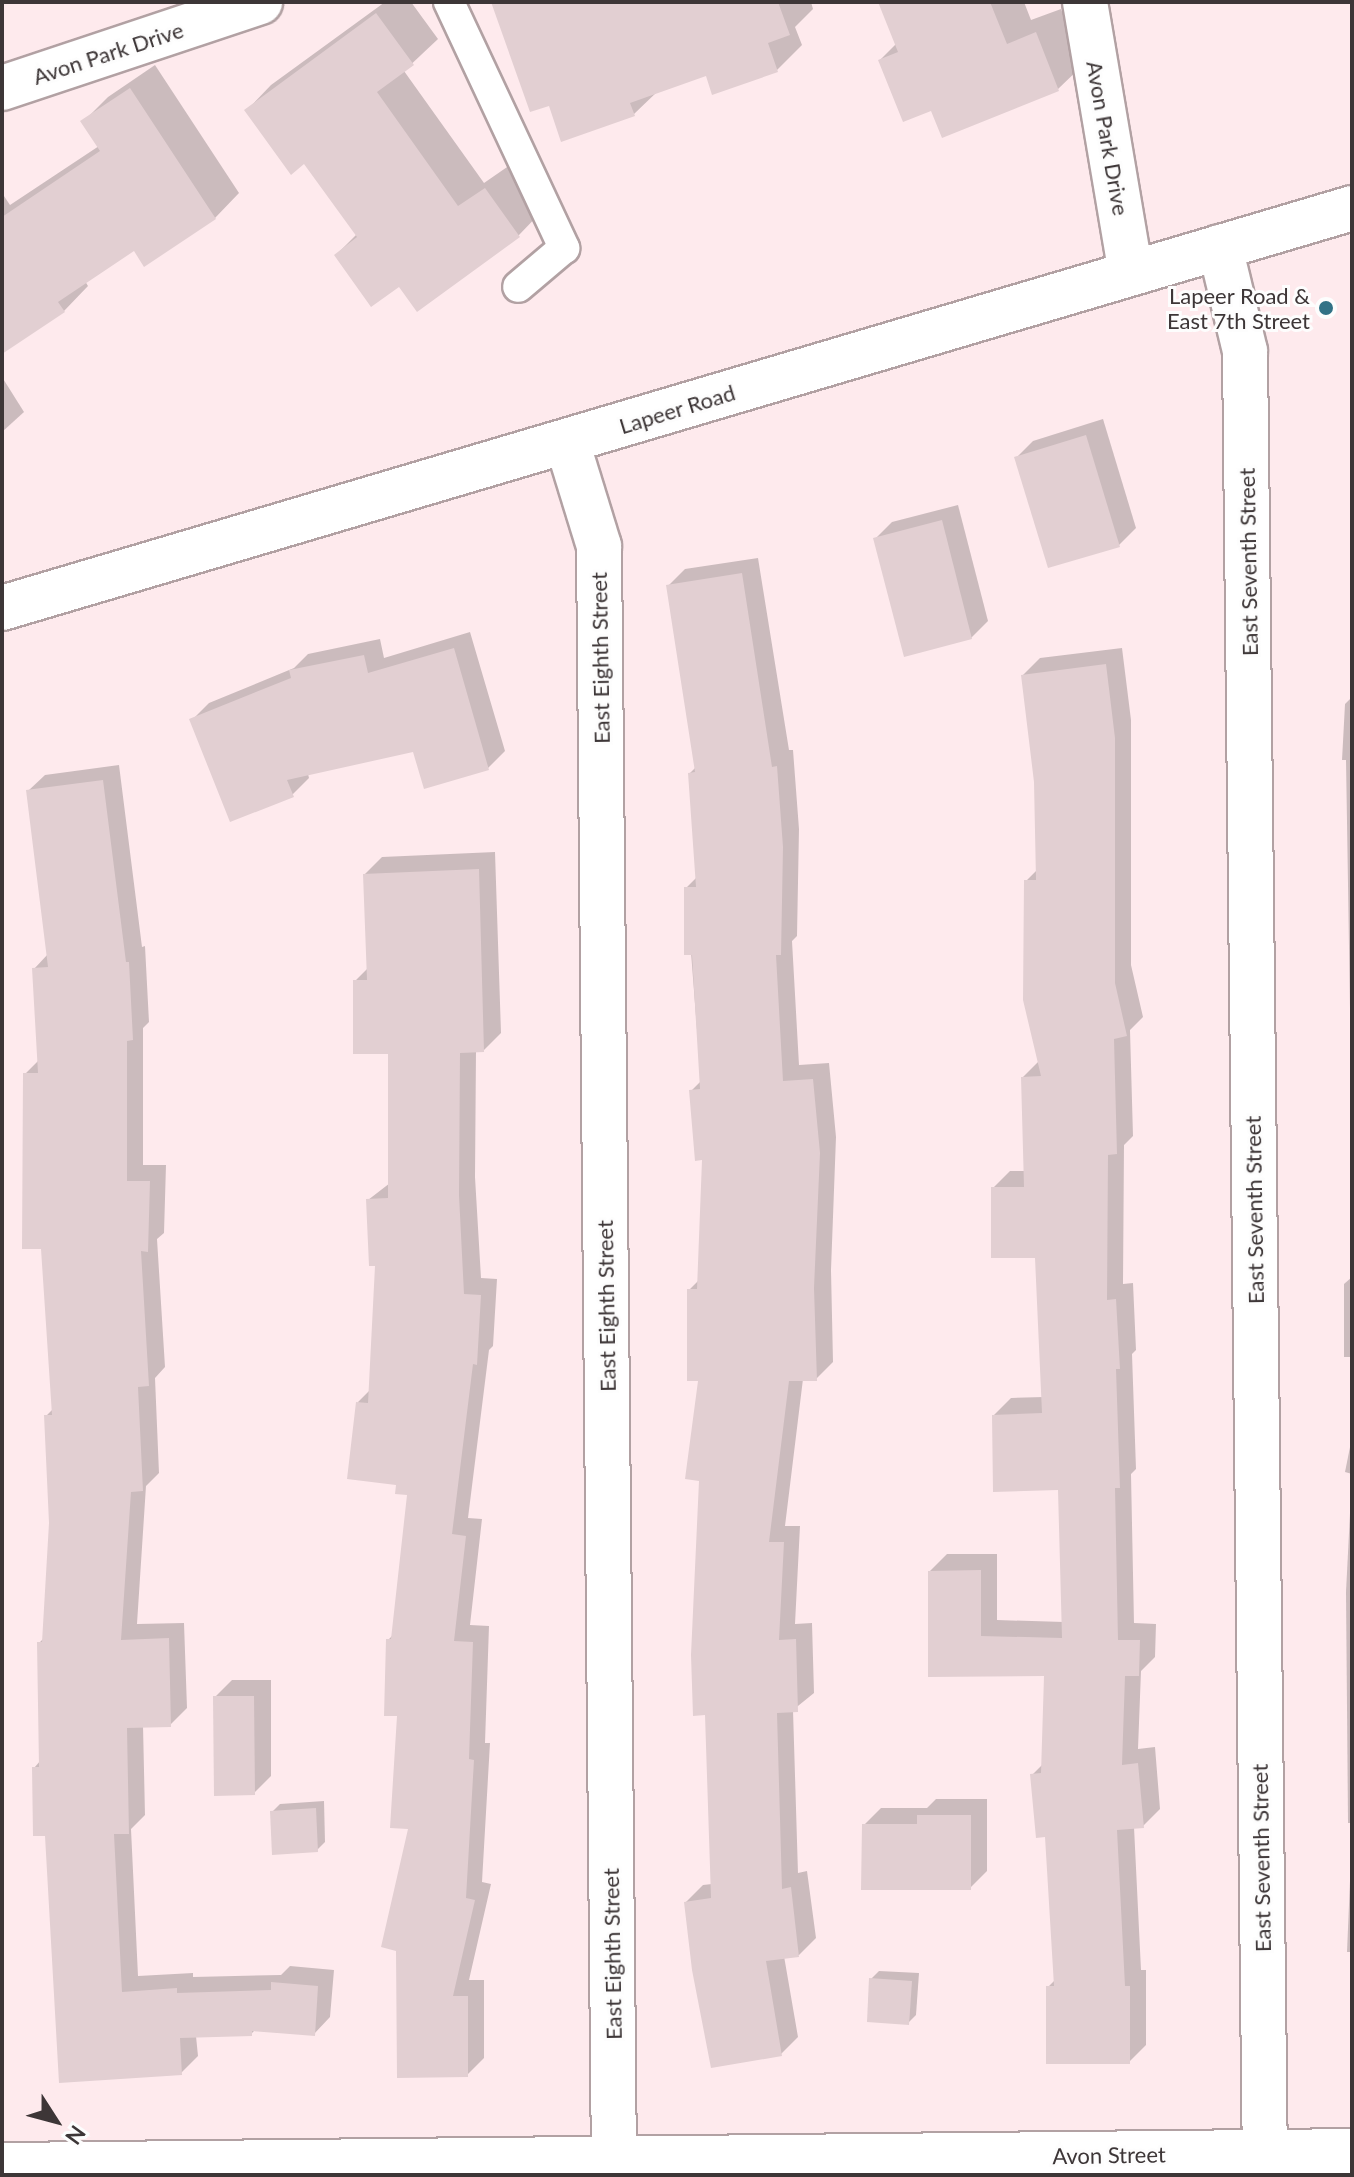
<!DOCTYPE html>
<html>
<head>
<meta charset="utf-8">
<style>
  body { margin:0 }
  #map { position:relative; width:1354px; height:2177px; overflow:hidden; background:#feeaed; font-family:Lato,sans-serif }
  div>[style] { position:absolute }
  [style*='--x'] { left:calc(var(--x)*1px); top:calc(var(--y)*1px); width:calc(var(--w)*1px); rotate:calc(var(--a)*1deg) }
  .shadow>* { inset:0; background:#0003 }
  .building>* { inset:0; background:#e2cfd2 }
  .roads { filter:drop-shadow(2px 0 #b2a1a3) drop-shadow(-2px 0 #b2a1a3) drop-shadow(0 2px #b2a1a3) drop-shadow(0 -2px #b2a1a3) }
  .service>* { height:30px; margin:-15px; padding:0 15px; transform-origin:15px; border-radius:15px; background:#fff }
  .minor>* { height:44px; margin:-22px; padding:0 22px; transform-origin:22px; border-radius:22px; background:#fff }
  .secondary>* { height:44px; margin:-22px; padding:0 22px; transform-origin:22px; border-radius:22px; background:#fff }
  .dots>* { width:22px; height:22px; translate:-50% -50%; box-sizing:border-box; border:4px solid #fdfdfd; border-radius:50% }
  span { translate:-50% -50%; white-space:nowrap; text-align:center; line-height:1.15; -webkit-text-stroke:6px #fdfdfd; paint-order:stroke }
  .street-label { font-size:22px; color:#3d3637 }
  .poi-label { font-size:22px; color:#3d3637 }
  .right { translate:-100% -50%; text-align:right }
  .frame { position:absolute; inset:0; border:4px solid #3d3637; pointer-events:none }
  .north { position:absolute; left:16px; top:2081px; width:80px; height:80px; -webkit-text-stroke:6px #fdfdfd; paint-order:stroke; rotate:126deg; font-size:22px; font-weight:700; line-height:32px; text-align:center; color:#3d3637 }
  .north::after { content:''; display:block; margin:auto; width:28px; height:36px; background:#3d3637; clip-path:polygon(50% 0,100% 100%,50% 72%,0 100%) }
</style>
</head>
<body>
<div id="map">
  <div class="shadow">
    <div style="clip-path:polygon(385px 2px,411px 2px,438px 39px,404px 71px,484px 183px,510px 165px,543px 210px,519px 235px,417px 309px,399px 284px,336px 255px,357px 234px,305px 162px,247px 110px,271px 85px)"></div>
    <div style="clip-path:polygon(493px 2px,811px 2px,813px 9px,795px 27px,802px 45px,777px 70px,707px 73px,658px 91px,634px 114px,550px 103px)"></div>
    <div style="clip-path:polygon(880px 2px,1024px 2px,1031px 20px,1061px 9px,1083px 65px,1058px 89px,932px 108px,880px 60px,897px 43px)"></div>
    <div style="clip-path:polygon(155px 65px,239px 193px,215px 218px,134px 248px,85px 281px,88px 286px,64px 311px,2px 352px,2px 193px,10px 205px,99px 146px,83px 122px,108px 97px)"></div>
    <div style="clip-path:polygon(2px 377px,24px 412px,2px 432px)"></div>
    <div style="clip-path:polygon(1103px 419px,1136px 528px,1119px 545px,1016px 458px,1033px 441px)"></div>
    <div style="clip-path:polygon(958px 505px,988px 621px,971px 638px,875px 539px,892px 522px)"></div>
    <div style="clip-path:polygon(758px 558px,789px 750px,793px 750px,799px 829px,797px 936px,792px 941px,799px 1065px,829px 1063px,836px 1137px,831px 1270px,833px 1362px,816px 1379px,803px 1379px,785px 1526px,800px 1526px,795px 1624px,812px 1623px,814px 1693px,793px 1710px,798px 1873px,807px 1871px,816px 1938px,799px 1955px,784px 1956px,798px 2037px,781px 2054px,686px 1902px,703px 1885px,712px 1884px,700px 1379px,689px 1290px,699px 1280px,704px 1158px,691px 1091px,701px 1081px,686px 888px,697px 877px,690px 773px,696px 767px,668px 586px,685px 569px)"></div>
    <div style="clip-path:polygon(470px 632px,505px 751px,488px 768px,425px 786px,415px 750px,308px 774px,309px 778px,292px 795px,192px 720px,209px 703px,294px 668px,308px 654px,380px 639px,384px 658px)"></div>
    <div style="clip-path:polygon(1122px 648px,1131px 720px,1131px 965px,1143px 1017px,1130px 1030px,1133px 1136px,1124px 1145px,1123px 1284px,1133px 1283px,1136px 1350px,1132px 1354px,1136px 1469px,1131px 1474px,1134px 1623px,1156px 1624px,1155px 1657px,1141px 1671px,1138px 1749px,1155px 1747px,1160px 1809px,1143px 1826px,1134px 1827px,1141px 1970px,1146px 1970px,1146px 2045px,1129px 2062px,1048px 1987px,1055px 1980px,1047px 1835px,1033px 1774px,1044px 1763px,1046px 1674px,930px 1675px,930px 1571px,947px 1554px,997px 1554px,997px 1620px,1064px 1622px,1060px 1488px,994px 1415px,1011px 1398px,1044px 1397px,1037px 1256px,993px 1188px,1010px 1171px,1026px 1171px,1023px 1077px,1039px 1061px,1026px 881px,1037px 870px,1036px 782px,1023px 675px,1040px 658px)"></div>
    <div style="clip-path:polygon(1352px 697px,1352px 1010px,1350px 1010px,1346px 760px,1342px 760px,1345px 704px)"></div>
    <div style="clip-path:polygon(119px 765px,142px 947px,145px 946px,149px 1022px,143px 1028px,143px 1165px,166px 1165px,164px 1233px,157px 1239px,165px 1367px,155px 1378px,159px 1473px,146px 1486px,137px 1624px,184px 1623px,187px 1708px,170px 1725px,143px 1725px,145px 1815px,131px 1829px,138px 1976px,193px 1973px,193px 1977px,281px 1975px,290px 1966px,334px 1970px,330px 2017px,314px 2034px,256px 2029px,251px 2034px,196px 2036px,198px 2056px,181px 2073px,61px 2081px,47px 1834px,34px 1768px,41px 1760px,39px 1643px,44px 1638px,51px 1523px,46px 1416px,53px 1409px,42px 1247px,25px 1074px,39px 1060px,34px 969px,48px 954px,28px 791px,45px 775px)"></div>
    <div style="clip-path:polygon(495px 852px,501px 1033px,484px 1050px,476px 1051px,475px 1177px,481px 1278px,497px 1279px,493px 1346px,489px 1350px,468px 1518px,482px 1519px,470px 1625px,489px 1626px,485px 1743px,490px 1743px,482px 1882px,491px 1884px,469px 1980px,484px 1980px,484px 2058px,467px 2075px,411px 1827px,388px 1640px,393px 1635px,409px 1493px,398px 1483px,358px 1402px,370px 1390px,377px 1264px,368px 1200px,390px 1183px,390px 1052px,355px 981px,368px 968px,365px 874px,382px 857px)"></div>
    <div style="clip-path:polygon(1352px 1277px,1352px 1357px,1344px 1357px,1344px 1284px)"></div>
    <div style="clip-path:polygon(1352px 1437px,1352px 1474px,1345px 1472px)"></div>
    <div style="clip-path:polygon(1352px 1474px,1352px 1823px,1348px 1823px,1346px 1592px)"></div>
    <div style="clip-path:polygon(232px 1680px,271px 1680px,271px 1776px,254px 1793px,215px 1697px)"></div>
    <div style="clip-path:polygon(936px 1799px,987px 1799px,987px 1871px,970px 1888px,864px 1825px,881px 1808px,927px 1808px)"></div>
    <div style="clip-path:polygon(324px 1801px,325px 1842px,317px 1850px,272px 1812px,280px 1804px)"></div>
    <div style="clip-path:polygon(1352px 1833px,1352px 1952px,1347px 1952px)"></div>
    <div style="clip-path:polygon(879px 1971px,919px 1973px,916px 2015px,908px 2023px,871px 1979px)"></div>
  </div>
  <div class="building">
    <div style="clip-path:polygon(491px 2px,778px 2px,790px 35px,768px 43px,778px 72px,712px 95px,706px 76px,630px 103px,635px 116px,561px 142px,549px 106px,530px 112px)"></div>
    <div style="clip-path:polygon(878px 2px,990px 2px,1007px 44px,1036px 32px,1059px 91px,942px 138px,931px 111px,903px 122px,878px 60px,898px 52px)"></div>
    <div style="clip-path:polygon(376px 13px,414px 65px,377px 92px,458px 206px,485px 188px,520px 237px,417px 312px,399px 287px,371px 307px,334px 255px,357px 237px,304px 164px,291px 175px,244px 110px)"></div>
    <div style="clip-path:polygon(130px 88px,216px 219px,144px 267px,134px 251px,58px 302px,65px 312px,2px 354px,2px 217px,100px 151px,80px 121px)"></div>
    <div style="clip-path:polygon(1086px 435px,1120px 547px,1048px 568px,1014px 457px)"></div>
    <div style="clip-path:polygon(942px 520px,972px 639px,904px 657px,873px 538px)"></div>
    <div style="clip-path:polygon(742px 573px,772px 767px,777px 766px,783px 847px,781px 955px,776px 955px,783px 1081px,813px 1079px,820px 1153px,814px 1288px,817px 1381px,789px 1381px,769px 1542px,784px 1542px,779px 1640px,796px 1639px,798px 1712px,777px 1713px,782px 1889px,791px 1887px,799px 1957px,766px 1961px,782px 2056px,711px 2068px,692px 1970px,684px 1902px,711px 1898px,705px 1715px,693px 1716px,691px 1655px,699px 1481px,685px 1479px,698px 1381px,687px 1381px,687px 1289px,697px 1289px,702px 1160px,695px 1161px,689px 1090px,700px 1089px,692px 955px,684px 955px,684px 887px,696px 887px,688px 773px,695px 772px,666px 585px)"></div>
    <div style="clip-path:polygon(454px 648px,489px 770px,424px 789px,413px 752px,287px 780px,294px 797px,230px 822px,189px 719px,291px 678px,289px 670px,364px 655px,368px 673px)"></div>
    <div style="clip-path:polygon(1106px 664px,1115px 738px,1115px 983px,1127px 1036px,1114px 1039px,1117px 1154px,1108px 1155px,1107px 1300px,1116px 1299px,1120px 1369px,1116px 1369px,1120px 1488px,1115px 1488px,1118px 1640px,1140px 1640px,1139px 1676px,1125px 1676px,1122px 1765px,1138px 1763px,1144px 1828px,1117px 1830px,1125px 1986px,1130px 1986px,1130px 2064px,1046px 2064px,1046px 1986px,1054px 1986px,1045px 1837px,1036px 1838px,1030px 1774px,1041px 1773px,1044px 1676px,928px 1677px,928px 1571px,981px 1570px,981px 1636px,1062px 1638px,1058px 1490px,993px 1492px,992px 1415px,1042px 1413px,1035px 1258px,991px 1258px,991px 1187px,1024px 1187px,1021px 1077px,1041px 1076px,1023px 1000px,1024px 880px,1036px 880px,1034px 782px,1021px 675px)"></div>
    <div style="clip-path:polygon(103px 780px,126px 962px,129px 962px,133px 1040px,127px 1041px,127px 1181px,150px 1181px,148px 1252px,141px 1251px,149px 1386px,138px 1387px,143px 1491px,131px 1492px,121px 1640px,169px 1638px,171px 1727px,127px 1728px,129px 1834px,114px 1834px,122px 1992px,177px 1988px,177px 1993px,271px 1990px,271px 1982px,318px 1986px,315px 2036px,252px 2031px,252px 2036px,180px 2038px,182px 2075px,59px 2083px,45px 1836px,33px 1836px,32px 1767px,39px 1767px,37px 1642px,42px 1642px,49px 1523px,44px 1415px,52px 1415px,41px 1249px,22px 1249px,23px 1073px,38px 1073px,32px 968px,48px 967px,26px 790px)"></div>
    <div style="clip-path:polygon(479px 869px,484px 1052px,460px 1053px,459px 1195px,464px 1294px,481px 1295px,477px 1365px,473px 1364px,452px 1534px,466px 1536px,454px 1641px,473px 1642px,469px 1759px,474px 1760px,466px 1898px,475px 1900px,453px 1996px,468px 1996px,468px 2077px,397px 2078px,396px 1951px,381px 1947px,408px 1829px,390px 1828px,397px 1716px,384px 1716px,386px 1639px,391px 1639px,407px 1495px,395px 1494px,396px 1485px,347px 1479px,356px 1402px,368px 1403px,375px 1266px,369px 1266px,366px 1199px,388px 1198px,388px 1054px,353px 1054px,353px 980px,367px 980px,363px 874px)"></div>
    <div style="clip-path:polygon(213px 1696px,254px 1696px,255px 1795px,214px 1796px)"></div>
    <div style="clip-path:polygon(316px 1808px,318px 1852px,272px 1855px,270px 1811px)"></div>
    <div style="clip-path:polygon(917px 1815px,971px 1815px,971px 1890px,861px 1890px,862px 1824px,917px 1824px)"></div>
    <div style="clip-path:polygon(869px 1978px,912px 1981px,909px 2025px,867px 2022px)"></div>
  </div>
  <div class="roads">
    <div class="service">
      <div style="--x:449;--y:2;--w:272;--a:64.9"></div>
      <div style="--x:564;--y:248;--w:60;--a:139.7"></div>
    </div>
    <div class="minor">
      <div style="--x:1085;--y:2;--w:275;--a:80.4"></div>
      <div style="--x:2;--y:88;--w:272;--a:-18.4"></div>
      <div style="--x:1220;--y:247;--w:107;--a:76.5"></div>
      <div style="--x:1245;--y:351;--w:1824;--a:89.37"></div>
      <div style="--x:567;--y:442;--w:109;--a:72.9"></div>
      <div style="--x:599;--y:546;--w:1629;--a:89.47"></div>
      <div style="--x:2;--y:2165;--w:1350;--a:-0.59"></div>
    </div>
    <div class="secondary">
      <div style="--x:2;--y:608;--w:1408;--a:-16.5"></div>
    </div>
  </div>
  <div class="dots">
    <div style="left:1326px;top:308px;background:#327286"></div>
  </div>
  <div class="street-label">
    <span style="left:108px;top:53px;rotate:-18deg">Avon Park Drive</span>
    <span style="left:1108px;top:138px;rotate:80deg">Avon Park Drive</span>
    <span style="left:677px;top:409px;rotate:-17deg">Lapeer Road</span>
    <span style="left:1248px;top:562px;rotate:-91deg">East Seventh Street</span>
    <span style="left:600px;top:658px;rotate:-91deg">East Eighth Street</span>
    <span style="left:1254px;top:1210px;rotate:-91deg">East Seventh Street</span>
    <span style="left:606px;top:1306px;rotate:-91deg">East Eighth Street</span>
    <span style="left:1261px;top:1858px;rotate:-91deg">East Seventh Street</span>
    <span style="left:612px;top:1954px;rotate:-91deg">East Eighth Street</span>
    <span style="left:1109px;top:2155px;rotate:-1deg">Avon Street</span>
  </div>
  <div class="poi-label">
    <span class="right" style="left:1310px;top:308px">Lapeer Road &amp;<br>East 7th Street</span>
  </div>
  <div class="frame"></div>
  <div class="north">N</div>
</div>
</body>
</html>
